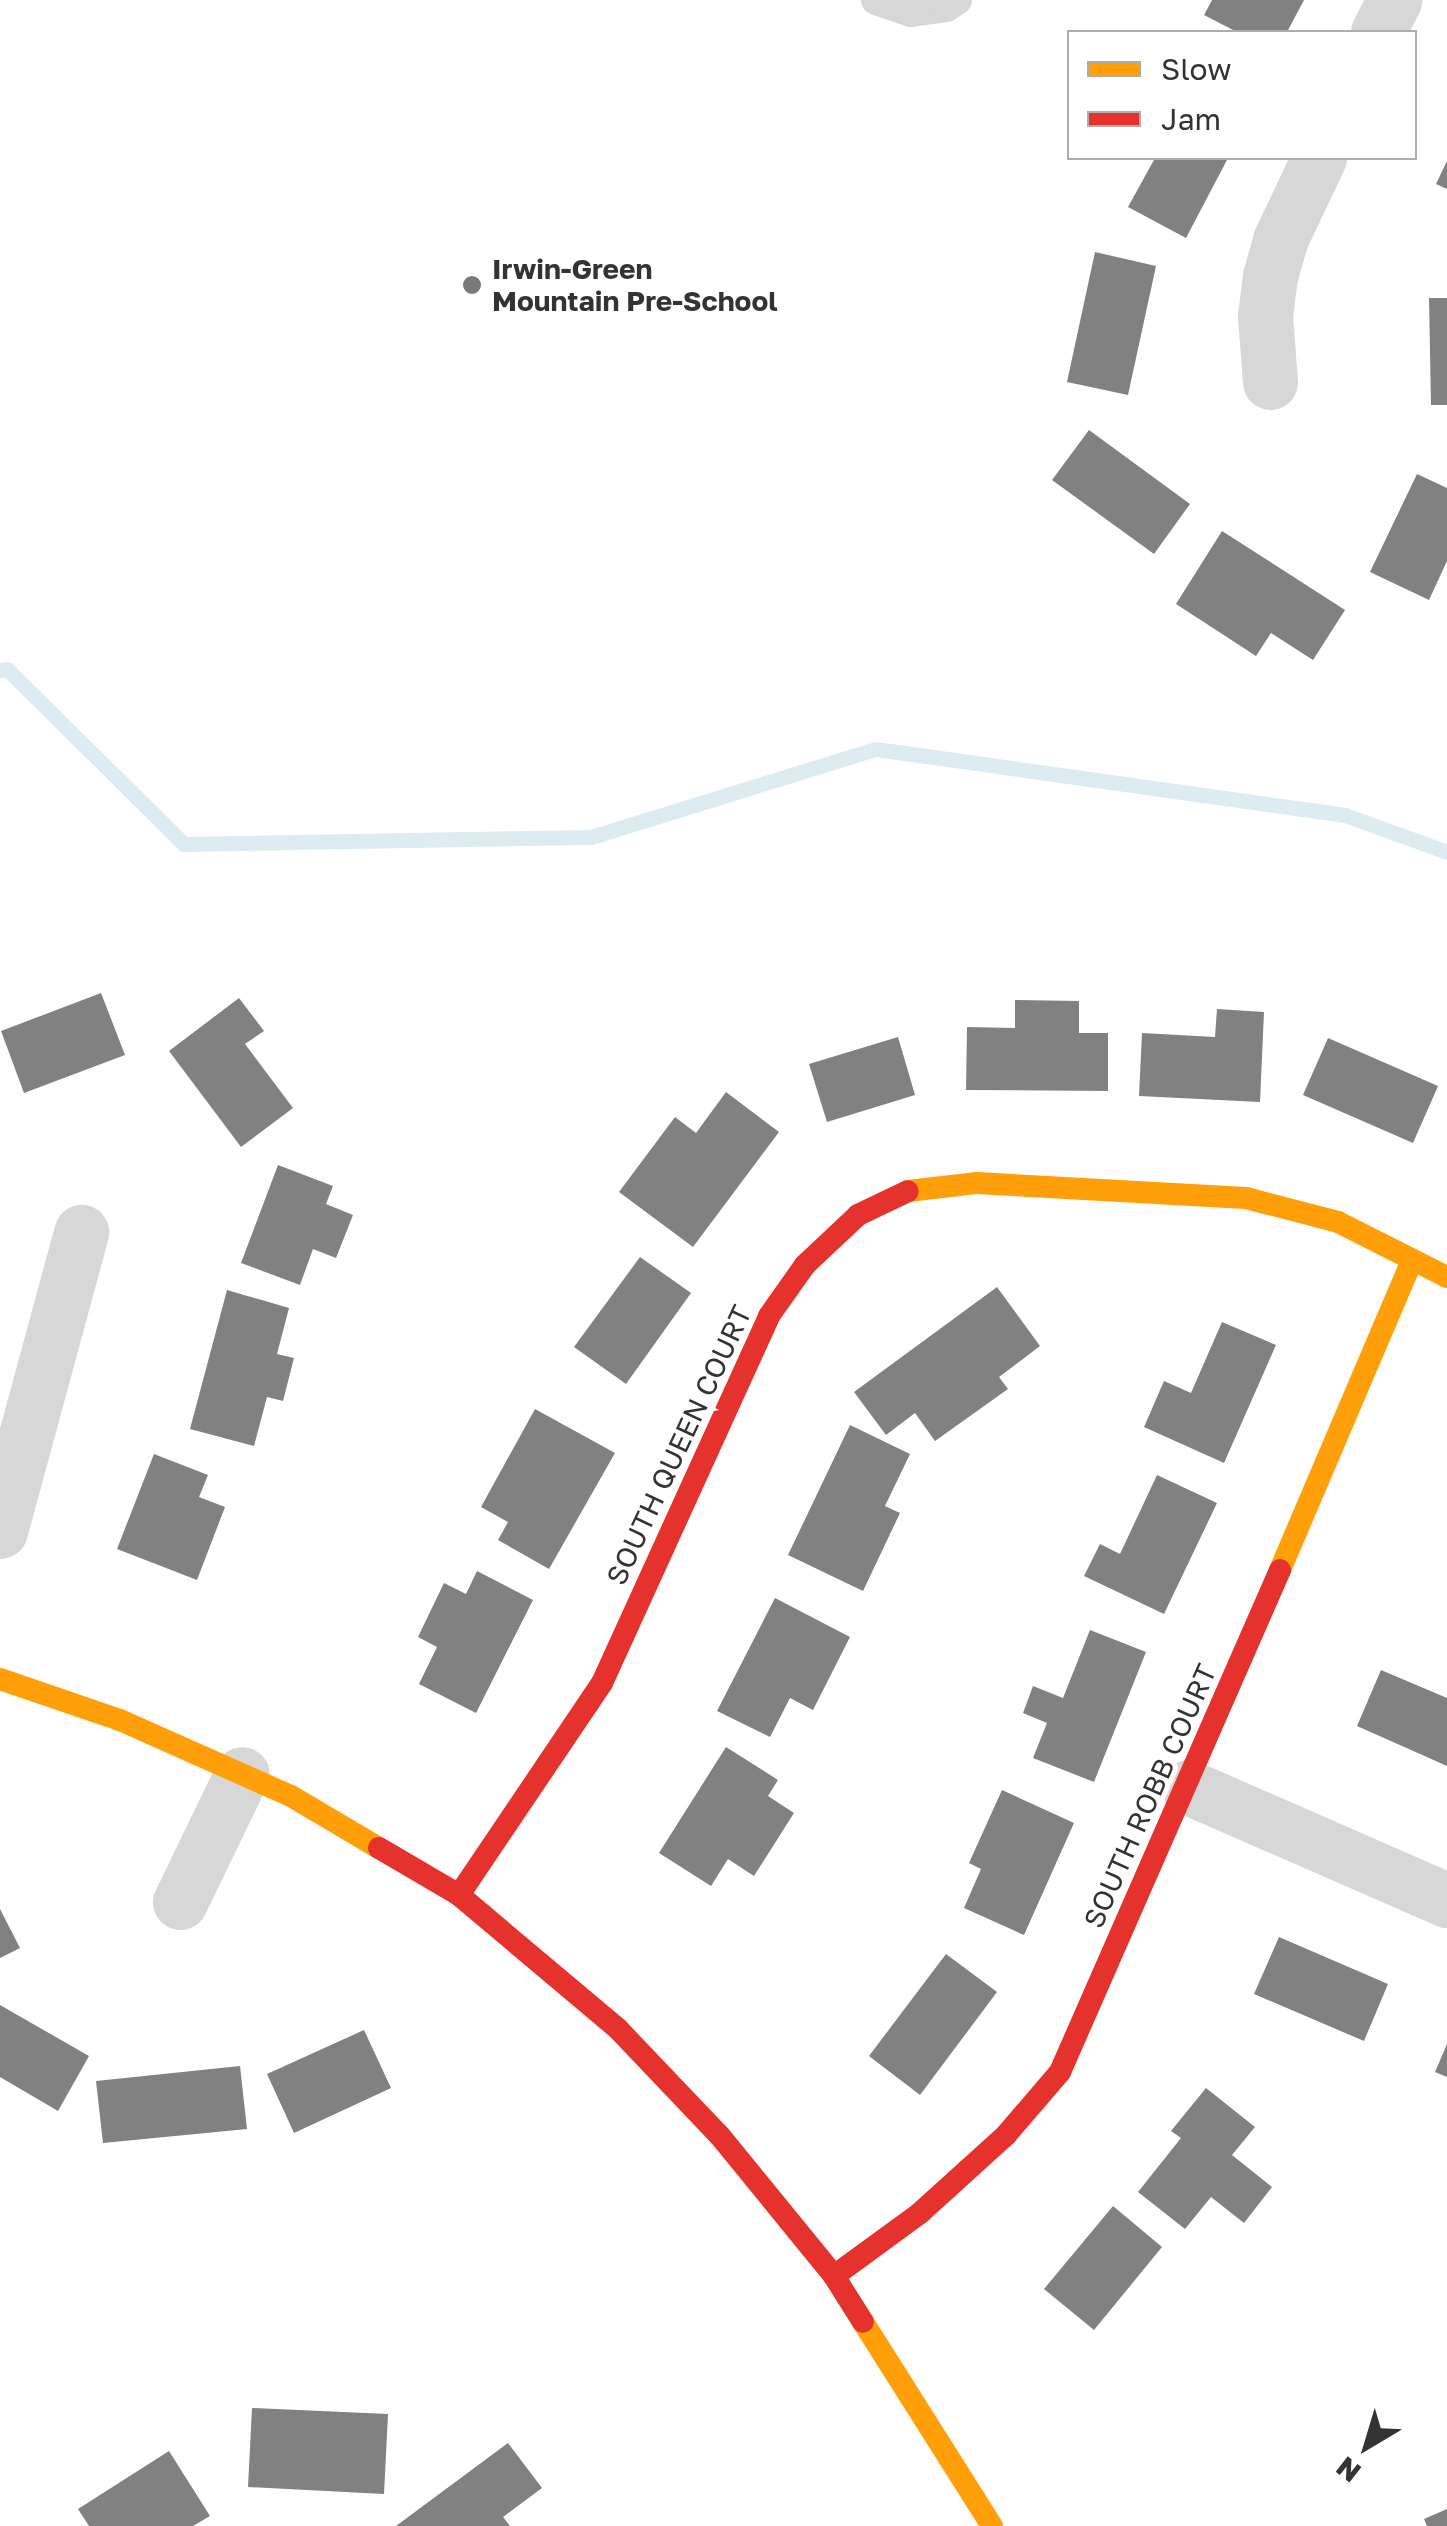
<!DOCTYPE html>
<html>
<head>
<meta charset="utf-8">
<style>
  body { margin:0 }
  #map { position:relative; width:1447px; height:2526px; overflow:hidden; background:#fff; font-family:"Golos Text",sans-serif }
  div>[style] { position:absolute }
  [style*='--x'] { left:calc(var(--x)*1px); top:calc(var(--y)*1px); width:calc(var(--w)*1px); rotate:calc(var(--a)*1deg) }
  .stream>* { height:15px; margin:-7.5px; padding:0 7.5px; transform-origin:7.5px; border-radius:7.5px; background:#ddebf3 }
  .building>* { inset:0; background:#818181 }
  .lane>* { height:30px; margin:-15px; padding:0 15px; transform-origin:15px; border-radius:15px; background:#d7d7d7 }
  .street>* { height:55px; margin:-27.5px; padding:0 27.5px; transform-origin:27.5px; border-radius:27.5px; background:#d7d7d7 }
  .slow>* { height:22px; margin:-11px; padding:0 11px; transform-origin:11px; border-radius:11px; background:#ff9f0a }
  .jam>* { height:22px; margin:-11px; padding:0 11px; transform-origin:11px; border-radius:11px; background:#e5322d }
  .dots>* { width:28px; height:28px; translate:-50% -50%; box-sizing:border-box; border:5px solid #fff; border-radius:50% }
  span { translate:-50% -50%; white-space:nowrap; text-align:center; line-height:1.15; -webkit-text-stroke:10px #fff; paint-order:stroke }
  .poi-label { font-size:28px; color:#333; font-weight:700 }
  .left { translate:0 -50%; text-align:left }
  .street-label { font-size:28px; color:#333 }
  .legend { position:absolute; left:1067px; top:30px; width:350px; height:130px; box-sizing:border-box; background:#fff; border:2px solid #adadad; margin:0; padding:12px 18px; list-style:none; font-size:30px; color:#333 }
  .legend li { display:flex; align-items:center; gap:20px; height:50px }
  .legend b { width:50px; border:2px solid #adadad }
  .north { position:absolute; left:1317px; top:2396px; width:100px; height:100px; -webkit-text-stroke:8px #fff; paint-order:stroke; rotate:218deg; font-size:28px; font-weight:700; line-height:40px; text-align:center; color:#333 }
  .north::after { content:''; display:block; margin:auto; width:35px; height:45px; background:#333; clip-path:polygon(50% 0,100% 100%,50% 72%,0 100%) }
</style>
</head>
<body>
<div id="map">
  <div class="stream">
    <div style="--x:0;--y:670;--w:7;--a:-8"></div>
    <div style="--x:7;--y:669;--w:249;--a:44.7"></div>
    <div style="--x:184;--y:844;--w:407;--a:-1"></div>
    <div style="--x:591;--y:837;--w:298;--a:-17.2"></div>
    <div style="--x:876;--y:749;--w:474;--a:8"></div>
    <div style="--x:1345;--y:815;--w:109;--a:19.9"></div>
  </div>
  <div class="building">
    <div style="clip-path:polygon(1212px 0,1304px 0,1287px 32px,1237px 32px,1204px 15px)"></div>
    <div style="clip-path:polygon(1155px 158px,1228px 158px,1186px 238px,1128px 207px)"></div>
    <div style="clip-path:polygon(1447px 161px,1447px 189px,1436px 184px)"></div>
    <div style="clip-path:polygon(1095px 252px,1156px 266px,1128px 395px,1067px 382px)"></div>
    <div style="clip-path:polygon(1429px 298px,1447px 298px,1447px 405px,1431px 405px)"></div>
    <div style="clip-path:polygon(1089px 430px,1190px 504px,1154px 554px,1052px 480px)"></div>
    <div style="clip-path:polygon(1417px 474px,1447px 488px,1447px 561px,1429px 600px,1370px 572px)"></div>
    <div style="clip-path:polygon(1222px 531px,1345px 610px,1313px 660px,1271px 633px,1256px 656px,1176px 604px)"></div>
    <div style="clip-path:polygon(101px 993px,125px 1055px,24px 1093px,1px 1031px)"></div>
    <div style="clip-path:polygon(239px 998px,264px 1031px,245px 1044px,293px 1108px,241px 1147px,169px 1051px)"></div>
    <div style="clip-path:polygon(1015px 1000px,1079px 1001px,1079px 1033px,1108px 1033px,1108px 1091px,966px 1090px,967px 1027px,1015px 1028px)"></div>
    <div style="clip-path:polygon(1217px 1009px,1264px 1012px,1260px 1102px,1139px 1096px,1142px 1033px,1215px 1037px)"></div>
    <div style="clip-path:polygon(898px 1037px,915px 1095px,827px 1122px,809px 1064px)"></div>
    <div style="clip-path:polygon(1328px 1038px,1438px 1086px,1413px 1143px,1303px 1095px)"></div>
    <div style="clip-path:polygon(726px 1092px,779px 1132px,693px 1247px,619px 1192px,675px 1117px,696px 1133px)"></div>
    <div style="clip-path:polygon(278px 1165px,333px 1186px,326px 1204px,353px 1215px,336px 1258px,313px 1249px,300px 1285px,241px 1263px)"></div>
    <div style="clip-path:polygon(640px 1257px,691px 1293px,626px 1384px,574px 1347px)"></div>
    <div style="clip-path:polygon(997px 1287px,1040px 1346px,999px 1377px,1008px 1389px,935px 1441px,915px 1413px,886px 1435px,854px 1392px)"></div>
    <div style="clip-path:polygon(227px 1290px,289px 1308px,277px 1354px,294px 1358px,283px 1401px,267px 1397px,254px 1446px,190px 1429px)"></div>
    <div style="clip-path:polygon(1222px 1322px,1276px 1345px,1224px 1463px,1144px 1427px,1164px 1381px,1191px 1393px)"></div>
    <div style="clip-path:polygon(535px 1409px,615px 1453px,549px 1569px,498px 1540px,508px 1522px,481px 1507px)"></div>
    <div style="clip-path:polygon(850px 1425px,910px 1454px,885px 1506px,900px 1513px,863px 1591px,788px 1555px)"></div>
    <div style="clip-path:polygon(154px 1454px,208px 1475px,199px 1497px,225px 1507px,197px 1580px,117px 1549px)"></div>
    <div style="clip-path:polygon(1157px 1475px,1217px 1503px,1164px 1614px,1084px 1576px,1100px 1544px,1120px 1554px)"></div>
    <div style="clip-path:polygon(477px 1571px,533px 1600px,476px 1713px,419px 1684px,437px 1647px,418px 1637px,444px 1583px,466px 1594px)"></div>
    <div style="clip-path:polygon(775px 1598px,850px 1637px,813px 1710px,790px 1698px,770px 1737px,717px 1711px)"></div>
    <div style="clip-path:polygon(1090px 1630px,1146px 1652px,1094px 1782px,1033px 1758px,1047px 1723px,1023px 1713px,1033px 1686px,1063px 1698px)"></div>
    <div style="clip-path:polygon(1381px 1670px,1447px 1698px,1447px 1766px,1357px 1726px)"></div>
    <div style="clip-path:polygon(726px 1747px,778px 1780px,768px 1796px,794px 1813px,754px 1876px,728px 1859px,711px 1886px,659px 1853px)"></div>
    <div style="clip-path:polygon(1002px 1790px,1074px 1823px,1024px 1935px,964px 1908px,981px 1869px,969px 1863px)"></div>
    <div style="clip-path:polygon(0 1909px,20px 1948px,0 1958px)"></div>
    <div style="clip-path:polygon(1279px 1937px,1388px 1984px,1364px 2041px,1254px 1994px)"></div>
    <div style="clip-path:polygon(946px 1954px,997px 1992px,920px 2095px,869px 2056px)"></div>
    <div style="clip-path:polygon(0 2005px,89px 2056px,58px 2111px,0 2077px)"></div>
    <div style="clip-path:polygon(364px 2030px,391px 2088px,294px 2133px,267px 2074px)"></div>
    <div style="clip-path:polygon(1447px 2044px,1447px 2077px,1435px 2072px)"></div>
    <div style="clip-path:polygon(240px 2066px,247px 2129px,103px 2143px,96px 2081px)"></div>
    <div style="clip-path:polygon(1206px 2088px,1255px 2127px,1232px 2155px,1272px 2187px,1244px 2223px,1211px 2197px,1185px 2229px,1138px 2192px,1181px 2138px,1171px 2131px)"></div>
    <div style="clip-path:polygon(1113px 2206px,1162px 2247px,1094px 2330px,1044px 2289px)"></div>
    <div style="clip-path:polygon(252px 2408px,388px 2414px,384px 2494px,248px 2487px)"></div>
    <div style="clip-path:polygon(508px 2443px,542px 2488px,503px 2517px,510px 2526px,396px 2526px)"></div>
    <div style="clip-path:polygon(169px 2451px,210px 2516px,193px 2526px,89px 2526px,78px 2509px)"></div>
    <div style="clip-path:polygon(1447px 2509px,1447px 2526px,1427px 2526px,1424px 2519px)"></div>
  </div>
  <div class="lane">
    <div style="--x:876;--y:0;--w:37;--a:19"></div>
    <div style="--x:911;--y:12;--w:35;--a:-8"></div>
    <div style="--x:946;--y:7;--w:13;--a:-32"></div>
  </div>
  <div class="street">
    <div style="--x:1378;--y:32;--w:36;--a:-63"></div>
    <div style="--x:1270;--y:382;--w:66;--a:-94.3"></div>
    <div style="--x:1265;--y:316;--w:40;--a:-82.9"></div>
    <div style="--x:1270;--y:276;--w:37;--a:-74"></div>
    <div style="--x:1280;--y:240;--w:91;--a:-64.6"></div>
    <div style="--x:0;--y:1531;--w:310;--a:-74.8"></div>
    <div style="--x:1188;--y:1787;--w:283;--a:23.6"></div>
    <div style="--x:180;--y:1902;--w:142;--a:-64.2"></div>
  </div>
  <div class="slow">
    <div style="--x:908;--y:1191;--w:68;--a:-6.7"></div>
    <div style="--x:976;--y:1183;--w:270;--a:3.2"></div>
    <div style="--x:1246;--y:1198;--w:95;--a:14.6"></div>
    <div style="--x:1338;--y:1222;--w:122;--a:26.8"></div>
    <div style="--x:1280;--y:1570;--w:336;--a:-66.9"></div>
    <div style="--x:0;--y:1679;--w:127;--a:18.9"></div>
    <div style="--x:120;--y:1720;--w:187;--a:24"></div>
    <div style="--x:291;--y:1796;--w:102;--a:30.6"></div>
    <div style="--x:863;--y:2322;--w:241;--a:57.7"></div>
  </div>
  <div class="jam">
    <div style="--x:379;--y:1848;--w:93;--a:30.4"></div>
    <div style="--x:459;--y:1895;--w:208;--a:40.1"></div>
    <div style="--x:618;--y:2029;--w:148;--a:46.4"></div>
    <div style="--x:720;--y:2136;--w:181;--a:50.8"></div>
    <div style="--x:834;--y:2276;--w:54;--a:57.8"></div>
    <div style="--x:459;--y:1895;--w:256;--a:-56"></div>
    <div style="--x:602;--y:1683;--w:403;--a:-65.5"></div>
    <div style="--x:769;--y:1316;--w:62;--a:-54.8"></div>
    <div style="--x:805;--y:1265;--w:73;--a:-43.3"></div>
    <div style="--x:858;--y:1215;--w:55;--a:-25.6"></div>
    <div style="--x:834;--y:2276;--w:107;--a:-36.2"></div>
    <div style="--x:920;--y:2213;--w:116;--a:-42.2"></div>
    <div style="--x:1006;--y:2135;--w:83;--a:-49.4"></div>
    <div style="--x:1060;--y:2072;--w:548;--a:-66.33"></div>
  </div>
  <div class="dots">
    <div style="left:472px;top:285px;background:#7a7a7a"></div>
  </div>
  <div class="poi-label">
    <span class="left" style="left:492px;top:285px">Irwin-Green<br>Mountain Pre-School</span>
  </div>
  <div class="street-label">
    <span style="left:679px;top:1445px;rotate:-65deg">SOUTH QUEEN COURT</span>
    <span style="left:1150px;top:1796px;rotate:-66deg">SOUTH ROBB COURT</span>
  </div>
  <ul class="legend">
  <li><b style="height:12px;background:#ff9f0a"></b>Slow</li>
  <li><b style="height:12px;background:#e5322d"></b>Jam</li>
  </ul>
  <div class="north">N</div>
</div>
</body>
</html>
